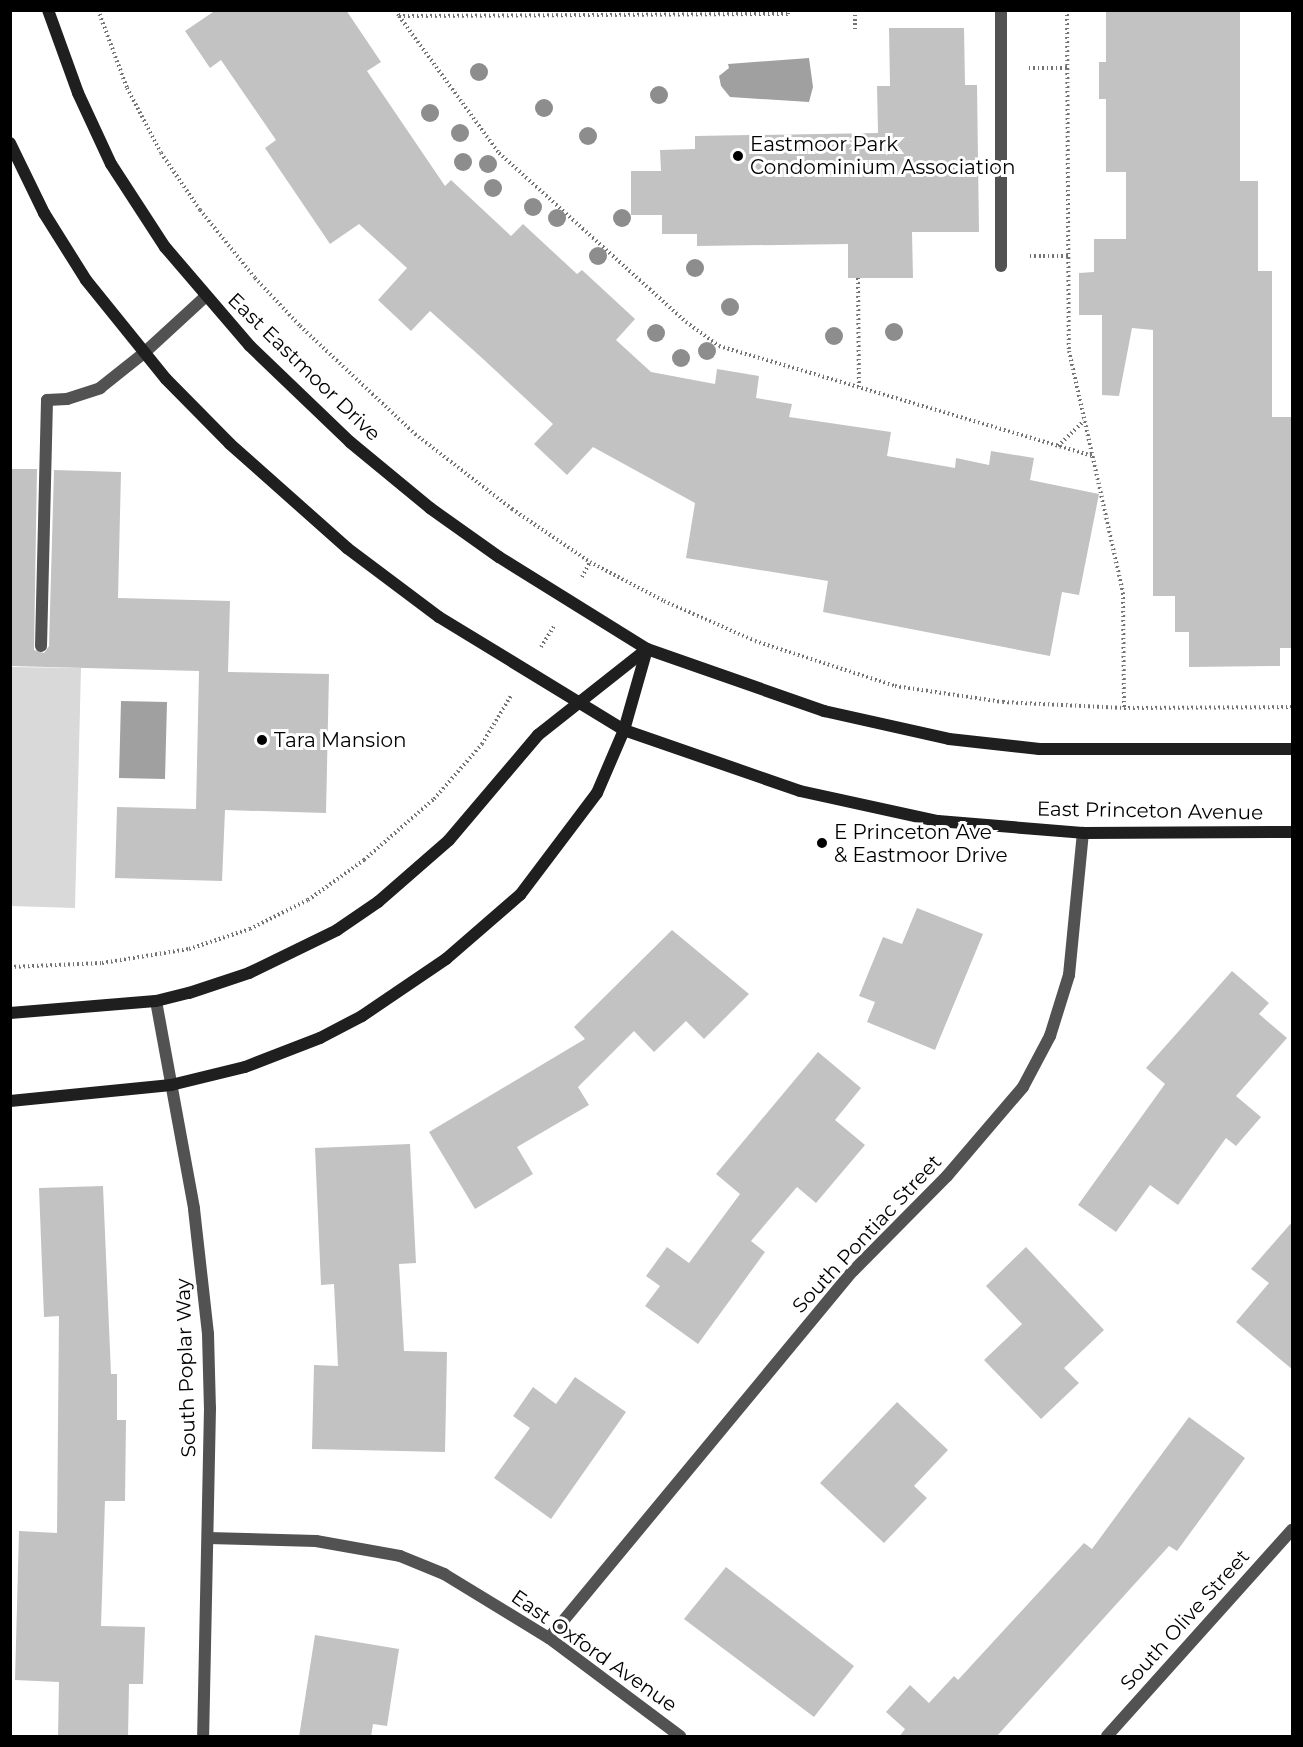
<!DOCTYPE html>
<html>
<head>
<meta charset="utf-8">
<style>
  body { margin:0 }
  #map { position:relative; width:1303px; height:1747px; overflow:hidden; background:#fff; font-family:Montserrat,sans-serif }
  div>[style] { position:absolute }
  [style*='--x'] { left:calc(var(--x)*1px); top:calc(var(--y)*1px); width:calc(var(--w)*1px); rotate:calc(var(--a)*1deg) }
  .green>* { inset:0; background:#d9d9d9 }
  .water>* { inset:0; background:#a0a0a0 }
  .building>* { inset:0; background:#c2c2c2 }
  .path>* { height:4px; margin-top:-2px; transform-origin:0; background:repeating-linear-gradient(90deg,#747474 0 1.5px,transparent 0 4.5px) }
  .lane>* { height:12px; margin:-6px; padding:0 6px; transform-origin:6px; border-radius:6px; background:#525252 }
  .street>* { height:12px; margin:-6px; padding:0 6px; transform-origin:6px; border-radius:6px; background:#525252 }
  .secondary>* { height:12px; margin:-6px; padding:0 6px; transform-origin:6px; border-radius:6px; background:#1f1f1f }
  .trees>* { width:18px; height:18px; margin:-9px; border-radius:50%; background:#8d8d8d }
  .dots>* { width:16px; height:16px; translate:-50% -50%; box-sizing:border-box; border:3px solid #fff; border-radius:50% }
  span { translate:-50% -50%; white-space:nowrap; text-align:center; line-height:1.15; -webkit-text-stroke:6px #fff; paint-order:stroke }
  .poi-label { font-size:20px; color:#000 }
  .left { translate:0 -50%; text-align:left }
  .street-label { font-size:20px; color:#000 }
  .frame { position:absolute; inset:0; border:12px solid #000; pointer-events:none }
</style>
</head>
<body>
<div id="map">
  <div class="green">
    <div style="clip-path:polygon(11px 667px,81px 668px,75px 908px,11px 906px)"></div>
  </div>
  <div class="water">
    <div style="clip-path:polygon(809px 58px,813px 87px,809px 102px,730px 97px,721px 86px,719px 76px,729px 68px,728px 64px)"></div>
    <div style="clip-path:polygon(121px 701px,167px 702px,165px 779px,119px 778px)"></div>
  </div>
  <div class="building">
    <div style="clip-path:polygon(216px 10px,346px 10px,381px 62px,367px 71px,445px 186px,451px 180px,511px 236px,523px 224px,577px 274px,582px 270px,635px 319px,616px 340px,651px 372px,715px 384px,717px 369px,759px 376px,756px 398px,792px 404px,789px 417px,891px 432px,887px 456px,955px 468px,956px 458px,989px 465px,991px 451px,1034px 458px,1030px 480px,1099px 494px,1079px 595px,1062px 592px,1050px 656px,823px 612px,828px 581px,686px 558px,695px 503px,593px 447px,567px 475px,534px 444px,553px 424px,482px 358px,430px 311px,411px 331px,378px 300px,407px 268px,359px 224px,330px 244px,265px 148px,276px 140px,221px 60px,210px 68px,185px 31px)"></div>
    <div style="clip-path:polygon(1106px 10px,1240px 10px,1240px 181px,1258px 181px,1258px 271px,1272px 271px,1272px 417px,1293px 417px,1293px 648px,1280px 648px,1280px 666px,1189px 667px,1189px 632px,1175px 632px,1175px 596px,1153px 596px,1153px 330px,1132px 328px,1119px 396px,1102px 395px,1102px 315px,1079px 315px,1079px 273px,1094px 272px,1094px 239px,1126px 239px,1126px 172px,1106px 172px,1106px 99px,1099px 99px,1099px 62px,1106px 62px)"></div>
    <div style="clip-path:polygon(889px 28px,964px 28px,965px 85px,977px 85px,979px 232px,912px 232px,913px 278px,848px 278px,848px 244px,697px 246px,697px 234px,662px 234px,662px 215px,631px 215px,631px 171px,661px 171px,660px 150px,695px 149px,695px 136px,878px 133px,877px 86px,890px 86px)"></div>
    <div style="clip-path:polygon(10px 469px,37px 469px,34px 650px,44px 653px,49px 646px,54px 470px,121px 472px,118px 598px,230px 601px,228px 672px,329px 674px,326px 813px,225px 810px,222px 881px,115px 878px,117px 807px,196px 809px,199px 671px,10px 666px)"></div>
    <div style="clip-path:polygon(917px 908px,983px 934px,935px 1050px,867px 1022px,875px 1002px,859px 996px,883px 937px,902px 944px)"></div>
    <div style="clip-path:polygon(672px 930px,749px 994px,704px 1039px,686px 1021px,654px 1052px,634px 1031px,578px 1087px,589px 1105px,517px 1147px,533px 1174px,475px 1209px,429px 1132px,585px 1039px,574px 1027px)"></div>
    <div style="clip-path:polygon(1232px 971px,1269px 1003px,1259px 1014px,1287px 1038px,1236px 1096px,1261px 1117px,1236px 1146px,1226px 1138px,1178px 1205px,1150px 1185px,1116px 1232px,1078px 1205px,1165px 1084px,1146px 1068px)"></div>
    <div style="clip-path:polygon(818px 1052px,861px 1088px,835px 1120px,865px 1145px,816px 1203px,797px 1187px,751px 1241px,765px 1252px,698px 1344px,645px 1306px,660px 1286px,646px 1276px,667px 1247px,689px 1263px,740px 1194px,716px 1174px)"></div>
    <div style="clip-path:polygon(410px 1144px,416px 1263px,399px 1264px,404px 1351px,447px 1352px,445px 1452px,312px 1449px,314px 1365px,338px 1366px,334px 1284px,321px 1285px,315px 1148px)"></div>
    <div style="clip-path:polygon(103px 1186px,111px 1374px,117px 1374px,117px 1420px,126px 1420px,125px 1501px,105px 1501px,101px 1626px,145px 1627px,143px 1684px,129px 1684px,128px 1737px,58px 1737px,59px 1682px,15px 1680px,19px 1531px,57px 1533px,59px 1316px,44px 1317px,39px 1188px)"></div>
    <div style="clip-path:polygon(1293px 1221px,1293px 1370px,1236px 1322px,1269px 1283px,1251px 1269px)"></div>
    <div style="clip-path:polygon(1026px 1247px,1104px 1330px,1064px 1368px,1079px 1383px,1041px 1419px,984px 1360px,1022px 1324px,986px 1286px)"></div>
    <div style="clip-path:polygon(575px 1377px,626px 1412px,551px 1519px,494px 1478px,530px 1428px,513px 1416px,533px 1387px,556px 1404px)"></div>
    <div style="clip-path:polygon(897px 1402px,948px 1450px,914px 1486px,927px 1498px,884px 1543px,820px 1483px)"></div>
    <div style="clip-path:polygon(1189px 1417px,1245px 1458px,1177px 1551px,1169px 1546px,996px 1737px,899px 1737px,905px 1729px,886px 1712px,910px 1685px,929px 1703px,954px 1676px,958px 1680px,1084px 1543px,1092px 1549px)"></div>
    <div style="clip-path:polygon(726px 1567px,854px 1666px,814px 1717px,684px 1619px)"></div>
    <div style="clip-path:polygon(315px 1635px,399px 1649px,387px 1726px,373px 1724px,371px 1737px,299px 1737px)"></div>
  </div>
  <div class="path">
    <div style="--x:98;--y:10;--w:83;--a:69.6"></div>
    <div style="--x:127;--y:88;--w:73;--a:62.4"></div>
    <div style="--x:161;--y:153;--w:69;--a:55.6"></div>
    <div style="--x:200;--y:210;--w:87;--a:51"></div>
    <div style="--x:255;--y:278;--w:66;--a:46.8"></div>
    <div style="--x:300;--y:326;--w:158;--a:43.2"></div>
    <div style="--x:415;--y:434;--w:123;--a:37.7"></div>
    <div style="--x:512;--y:509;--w:94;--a:34.2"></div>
    <div style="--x:590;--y:562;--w:84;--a:27.8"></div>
    <div style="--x:664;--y:601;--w:99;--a:23.7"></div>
    <div style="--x:755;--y:641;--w:147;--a:17.8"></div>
    <div style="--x:895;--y:686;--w:109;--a:8.4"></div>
    <div style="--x:1003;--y:702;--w:121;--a:2.8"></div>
    <div style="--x:1124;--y:708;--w:168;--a:-0.3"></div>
    <div style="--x:396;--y:10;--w:7;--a:63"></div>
    <div style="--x:399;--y:16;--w:389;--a:-0.3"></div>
    <div style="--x:788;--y:14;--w:4;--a:-90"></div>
    <div style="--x:855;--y:10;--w:19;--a:90"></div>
    <div style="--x:1067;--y:10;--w:341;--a:89.7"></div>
    <div style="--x:1069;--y:351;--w:248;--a:77.4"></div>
    <div style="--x:1123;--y:593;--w:115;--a:89.5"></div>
    <div style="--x:399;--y:16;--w:170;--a:53.9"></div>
    <div style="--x:499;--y:153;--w:252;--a:42.1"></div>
    <div style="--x:686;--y:322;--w:41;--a:36"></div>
    <div style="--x:719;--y:346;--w:390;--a:16.4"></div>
    <div style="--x:1029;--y:68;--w:38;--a:0"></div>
    <div style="--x:1030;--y:256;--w:38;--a:0"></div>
    <div style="--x:858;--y:278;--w:110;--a:89.5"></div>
    <div style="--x:1058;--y:446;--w:36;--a:-44"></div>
    <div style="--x:582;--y:577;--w:17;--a:-62"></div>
    <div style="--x:541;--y:647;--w:26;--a:-58"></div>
    <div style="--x:10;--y:967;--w:92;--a:-2.5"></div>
    <div style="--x:102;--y:963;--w:88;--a:-9.1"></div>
    <div style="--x:189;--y:949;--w:64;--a:-18.2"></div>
    <div style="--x:250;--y:929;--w:65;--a:-26.6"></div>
    <div style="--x:308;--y:900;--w:69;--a:-35.5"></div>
    <div style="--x:364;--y:860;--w:93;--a:-41.1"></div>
    <div style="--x:434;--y:799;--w:73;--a:-48.9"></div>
    <div style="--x:482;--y:744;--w:58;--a:-59"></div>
  </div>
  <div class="lane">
    <div style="--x:1001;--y:10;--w:256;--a:90"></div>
    <div style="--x:41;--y:646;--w:246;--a:-88.6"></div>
    <div style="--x:47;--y:400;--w:20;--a:-3"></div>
    <div style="--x:67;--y:399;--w:35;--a:-18"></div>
    <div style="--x:100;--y:388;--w:56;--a:-38.5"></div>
  </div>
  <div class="street">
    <div style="--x:144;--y:353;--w:83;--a:-42.6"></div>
    <div style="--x:156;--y:1001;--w:211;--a:79.6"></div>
    <div style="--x:194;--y:1209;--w:126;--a:83.6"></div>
    <div style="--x:208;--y:1334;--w:74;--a:88.5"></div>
    <div style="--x:210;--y:1408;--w:328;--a:91.2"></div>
    <div style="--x:208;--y:1538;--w:108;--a:1.6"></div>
    <div style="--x:316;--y:1541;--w:85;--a:10.1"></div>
    <div style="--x:400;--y:1556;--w:48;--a:22.2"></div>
    <div style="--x:444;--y:1574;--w:123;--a:31.4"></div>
    <div style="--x:549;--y:1638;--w:164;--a:36.8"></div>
    <div style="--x:549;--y:1638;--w:477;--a:-50.4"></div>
    <div style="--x:853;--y:1271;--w:134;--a:-45.3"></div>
    <div style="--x:947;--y:1176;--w:117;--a:-49.5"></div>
    <div style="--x:1023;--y:1087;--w:58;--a:-62.1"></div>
    <div style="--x:1050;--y:1036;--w:64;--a:-72.7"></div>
    <div style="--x:1069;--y:975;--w:143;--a:-84.4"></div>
    <div style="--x:1107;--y:1736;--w:277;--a:-48.1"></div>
  </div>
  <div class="secondary">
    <div style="--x:48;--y:10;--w:88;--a:70.1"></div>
    <div style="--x:78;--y:93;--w:78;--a:65.1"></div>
    <div style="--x:111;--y:164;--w:99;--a:57"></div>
    <div style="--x:165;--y:247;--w:130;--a:49.4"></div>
    <div style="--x:250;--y:346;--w:139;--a:43.8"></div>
    <div style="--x:350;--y:442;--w:104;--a:39.5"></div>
    <div style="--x:430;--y:508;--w:85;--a:35.4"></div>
    <div style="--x:499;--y:557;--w:174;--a:31.9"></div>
    <div style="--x:647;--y:649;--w:188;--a:19.3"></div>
    <div style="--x:824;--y:711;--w:128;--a:12.6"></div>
    <div style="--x:949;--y:739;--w:91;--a:6.3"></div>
    <div style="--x:1039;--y:749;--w:253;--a:0"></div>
    <div style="--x:10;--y:143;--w:78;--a:64.1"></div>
    <div style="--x:44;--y:213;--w:79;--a:57.9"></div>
    <div style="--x:86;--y:280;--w:127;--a:51.1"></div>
    <div style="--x:166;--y:379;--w:91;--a:45.4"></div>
    <div style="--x:230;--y:444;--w:157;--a:41.6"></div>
    <div style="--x:347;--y:548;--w:115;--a:36.9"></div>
    <div style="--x:439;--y:617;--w:217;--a:31.4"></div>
    <div style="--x:624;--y:730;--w:186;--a:19.1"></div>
    <div style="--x:800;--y:791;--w:141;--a:12.3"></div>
    <div style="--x:938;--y:821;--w:145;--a:4.7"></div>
    <div style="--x:1083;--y:833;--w:209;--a:-0.3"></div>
    <div style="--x:10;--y:1013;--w:146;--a:-4.7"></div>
    <div style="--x:156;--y:1001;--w:34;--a:-14"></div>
    <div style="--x:189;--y:993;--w:63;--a:-18.4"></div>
    <div style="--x:249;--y:973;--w:98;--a:-26"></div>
    <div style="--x:337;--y:930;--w:50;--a:-34.3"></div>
    <div style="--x:378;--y:902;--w:94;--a:-41.1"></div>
    <div style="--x:449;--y:840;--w:138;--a:-49.7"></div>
    <div style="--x:538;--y:735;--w:139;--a:-38.3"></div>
    <div style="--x:10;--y:1101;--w:162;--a:-5.7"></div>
    <div style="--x:171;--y:1085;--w:76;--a:-13.7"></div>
    <div style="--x:245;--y:1067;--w:80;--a:-21.1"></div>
    <div style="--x:320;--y:1038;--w:47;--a:-27.6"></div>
    <div style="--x:362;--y:1016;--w:102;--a:-34.2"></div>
    <div style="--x:446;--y:959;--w:98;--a:-40.9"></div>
    <div style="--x:520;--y:895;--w:128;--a:-53"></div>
    <div style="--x:597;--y:793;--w:69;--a:-66.8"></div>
    <div style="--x:624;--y:730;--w:84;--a:-74.1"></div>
  </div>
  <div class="trees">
    <div style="left:479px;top:72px"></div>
    <div style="left:659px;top:95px"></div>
    <div style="left:544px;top:108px"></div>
    <div style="left:430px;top:113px"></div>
    <div style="left:460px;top:133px"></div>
    <div style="left:588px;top:136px"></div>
    <div style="left:463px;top:162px"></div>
    <div style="left:488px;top:164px"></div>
    <div style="left:493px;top:188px"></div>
    <div style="left:533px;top:207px"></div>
    <div style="left:557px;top:218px"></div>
    <div style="left:622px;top:218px"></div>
    <div style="left:598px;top:256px"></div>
    <div style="left:695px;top:268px"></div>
    <div style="left:730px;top:307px"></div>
    <div style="left:894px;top:332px"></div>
    <div style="left:656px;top:333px"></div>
    <div style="left:834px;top:336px"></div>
    <div style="left:707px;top:351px"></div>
    <div style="left:681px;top:358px"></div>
  </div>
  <div class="dots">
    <div style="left:738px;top:156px;background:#000"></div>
    <div style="left:262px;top:740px;background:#000"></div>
    <div style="left:822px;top:843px;background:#000"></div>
  </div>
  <div class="poi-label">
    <span class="left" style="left:750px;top:156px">Eastmoor Park<br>Condominium Association</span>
    <span class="left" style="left:274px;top:740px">Tara Mansion</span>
    <span class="left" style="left:834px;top:844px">E Princeton Ave<br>&amp; Eastmoor Drive</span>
  </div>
  <div class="street-label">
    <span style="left:304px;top:367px;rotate:44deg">East Eastmoor Drive</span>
    <span style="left:1150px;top:811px;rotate:1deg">East Princeton Avenue</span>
    <span style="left:867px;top:1234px;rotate:-47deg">South Pontiac Street</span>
    <span style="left:186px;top:1368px;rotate:-92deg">South Poplar Way</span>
    <span style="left:1185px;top:1620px;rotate:-48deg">South Olive Street</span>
    <span style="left:594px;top:1651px;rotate:35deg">East Oxford Avenue</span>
  </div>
  <div class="frame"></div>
</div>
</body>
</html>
